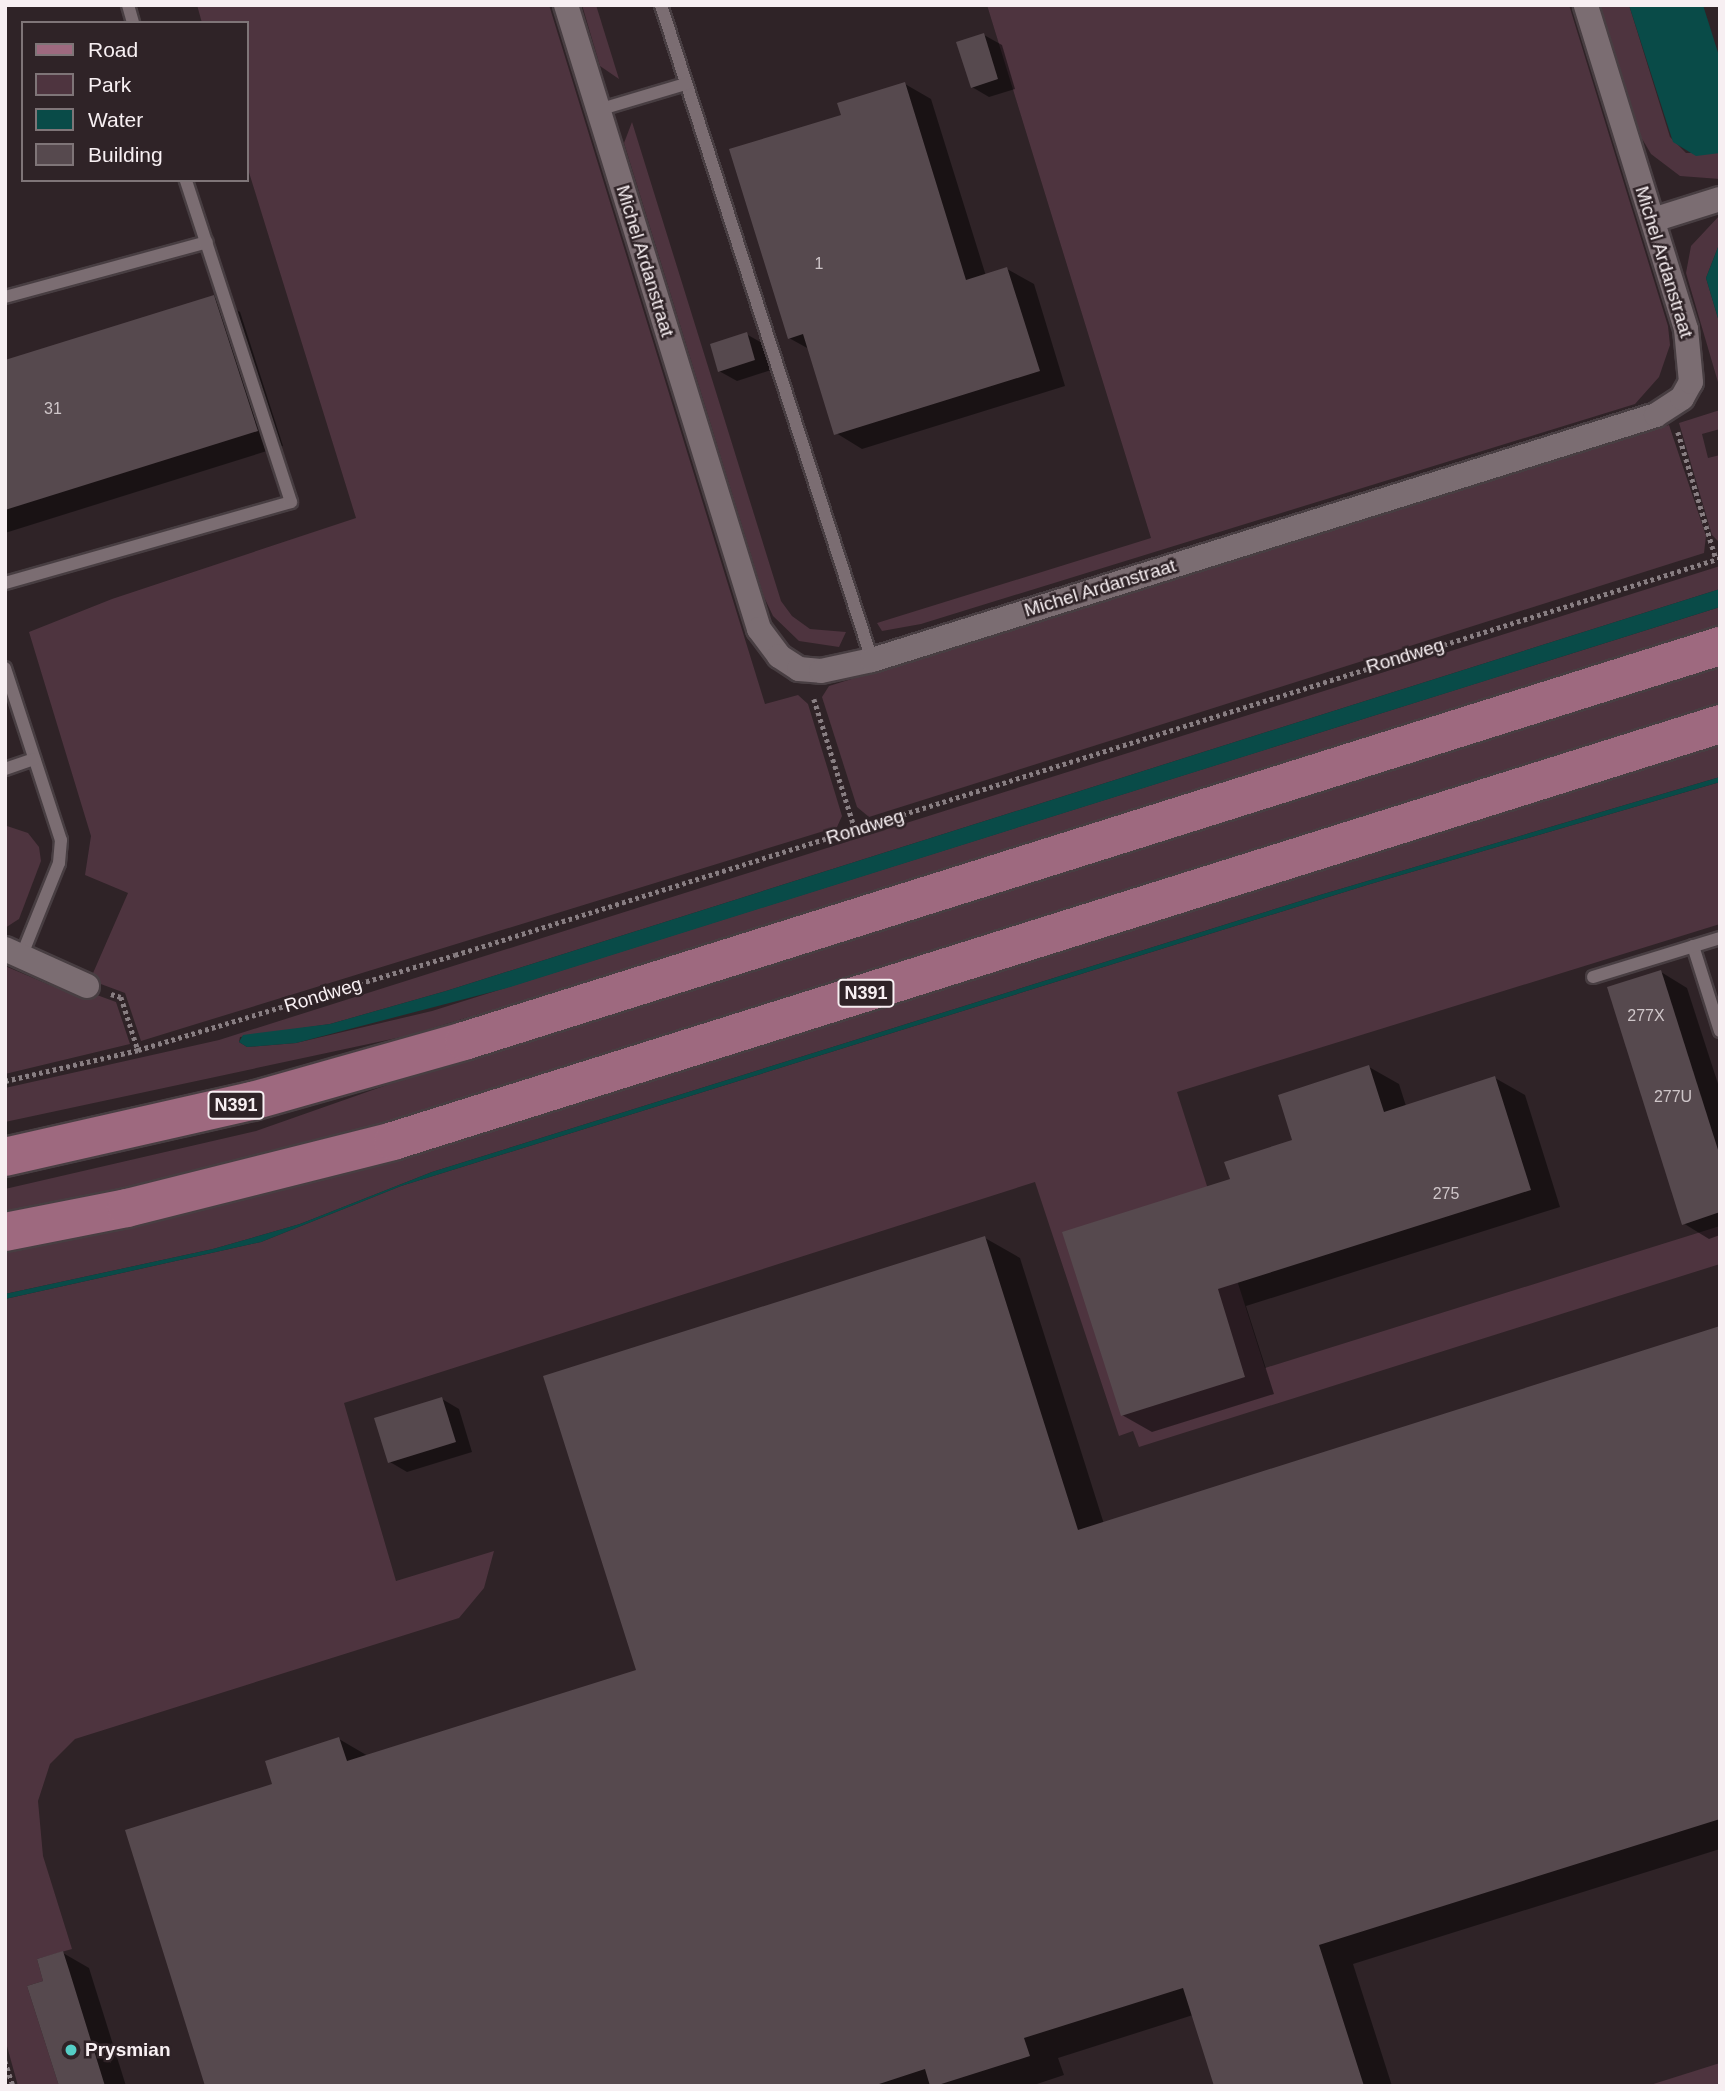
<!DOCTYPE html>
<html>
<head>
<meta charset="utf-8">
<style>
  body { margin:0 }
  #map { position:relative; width:1725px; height:2091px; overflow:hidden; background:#2f2327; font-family:Helvetica,sans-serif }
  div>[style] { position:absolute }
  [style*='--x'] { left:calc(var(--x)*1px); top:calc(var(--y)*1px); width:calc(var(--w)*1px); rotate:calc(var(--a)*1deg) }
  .green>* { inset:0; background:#4e343f }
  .water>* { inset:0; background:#094b48 }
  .shadow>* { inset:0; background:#0007 }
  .building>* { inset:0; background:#56494e }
  .path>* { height:4.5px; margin-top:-2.25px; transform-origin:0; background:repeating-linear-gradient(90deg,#887e82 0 3.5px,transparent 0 7px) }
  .roads { filter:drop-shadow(2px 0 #483e42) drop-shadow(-2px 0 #483e42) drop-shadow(0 2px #483e42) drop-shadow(0 -2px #483e42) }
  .service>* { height:12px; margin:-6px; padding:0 6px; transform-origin:6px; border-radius:6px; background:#7b6d72 }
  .minor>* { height:24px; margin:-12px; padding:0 12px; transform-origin:12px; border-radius:12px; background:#7b6d72 }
  .primary>* { height:38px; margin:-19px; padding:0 19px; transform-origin:19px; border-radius:19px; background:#9e697f }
  .dots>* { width:19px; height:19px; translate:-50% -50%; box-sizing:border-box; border:4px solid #2f2327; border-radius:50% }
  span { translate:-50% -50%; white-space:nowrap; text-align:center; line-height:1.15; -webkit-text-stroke:5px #2f2327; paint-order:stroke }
  .number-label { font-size:16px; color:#cfc6c9 }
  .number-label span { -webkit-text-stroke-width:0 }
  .shield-label span { padding:2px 5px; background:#2f2327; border:2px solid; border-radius:5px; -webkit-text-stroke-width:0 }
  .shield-label { font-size:18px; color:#f7eff2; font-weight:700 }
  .street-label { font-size:19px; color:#f7eff2 }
  .poi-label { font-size:19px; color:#f7eff2; font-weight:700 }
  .left { translate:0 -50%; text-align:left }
  .frame { position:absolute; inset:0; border:7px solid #f7eff2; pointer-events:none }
  .legend { position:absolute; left:21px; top:21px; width:228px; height:161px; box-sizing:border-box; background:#2f2327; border:2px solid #7f7578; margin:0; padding:9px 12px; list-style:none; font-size:21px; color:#f7eff2 }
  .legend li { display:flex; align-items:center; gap:14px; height:35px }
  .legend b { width:35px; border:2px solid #7f7578 }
</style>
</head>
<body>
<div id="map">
  <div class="green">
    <div style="clip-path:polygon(197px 5px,549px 5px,765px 704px,798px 695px,808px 704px,842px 816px,837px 827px,141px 1041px,125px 993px,90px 980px,128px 893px,85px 875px,91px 836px,29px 632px,112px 599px,356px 518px,247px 166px,247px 23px,202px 23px)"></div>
    <div style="clip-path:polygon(582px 5px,596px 5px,619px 79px,600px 66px)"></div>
    <div style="clip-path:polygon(987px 5px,1569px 5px,1668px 326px,1670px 345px,1659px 377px,1635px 404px,921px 624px,882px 631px,877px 623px,1151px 538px)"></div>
    <div style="clip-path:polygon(1600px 5px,1629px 5px,1670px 137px,1686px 153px,1720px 153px,1720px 179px,1680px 176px,1651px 154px,1641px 137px)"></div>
    <div style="clip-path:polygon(632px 122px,781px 601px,792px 616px,810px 629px,846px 632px,839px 647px,799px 641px,773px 616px,764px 597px,624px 143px)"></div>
    <div style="clip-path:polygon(1720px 215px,1720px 242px,1706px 278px,1720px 325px,1720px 389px,1686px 273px,1691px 246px)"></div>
    <div style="clip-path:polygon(1720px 410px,1720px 429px,1702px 434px,1708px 458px,1720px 455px,1720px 543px,1712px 535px,1679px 423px)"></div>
    <div style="clip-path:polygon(1669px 425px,1706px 536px,1704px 553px,869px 817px,857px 807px,822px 697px,829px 686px)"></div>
    <div style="clip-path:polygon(1720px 566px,1720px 589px,446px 991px,330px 1024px,240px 1037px,239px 1042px,247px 1047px,296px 1043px,432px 1011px,1720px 607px,1720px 625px,820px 912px,406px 1036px,5px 1122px,5px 1088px,219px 1040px)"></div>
    <div style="clip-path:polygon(1720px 665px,1720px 704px,460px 1102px,212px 1170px,5px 1216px,5px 1189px,256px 1131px,455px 1061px)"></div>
    <div style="clip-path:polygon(1720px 744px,1720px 777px,1320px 895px,432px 1172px,300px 1224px,213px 1249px,5px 1294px,5px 1253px,270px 1191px,540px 1115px)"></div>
    <div style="clip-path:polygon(1720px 782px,1720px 924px,1177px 1092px,1265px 1368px,1720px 1226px,1720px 1264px,1139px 1447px,1133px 1431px,1119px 1436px,1035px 1182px,344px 1403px,396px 1581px,494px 1551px,484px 1588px,459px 1618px,75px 1739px,50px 1764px,38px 1801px,43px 1856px,72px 1949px,37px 1959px,43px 1981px,27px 1986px,59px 2086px,18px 2086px,5px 2039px,5px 1299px,261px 1242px,401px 1186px,1367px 885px)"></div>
    <div style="clip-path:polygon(7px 826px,28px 833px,39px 847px,41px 861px,19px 919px,5px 928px)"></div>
    <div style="clip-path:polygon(5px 966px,83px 999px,86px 991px,116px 1002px,130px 1044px,5px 1074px)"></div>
    <div style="clip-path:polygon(1720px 2063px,1720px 2086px,1647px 2086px)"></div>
  </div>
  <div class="water">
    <div style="clip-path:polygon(1629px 5px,1703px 5px,1720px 59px,1720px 153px,1696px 156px,1673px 142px)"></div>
    <div style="clip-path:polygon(1720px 242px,1720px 325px,1706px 278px)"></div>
    <div style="clip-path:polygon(1720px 589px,1720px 607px,507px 988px,296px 1043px,247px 1047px,239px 1042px,243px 1035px,330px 1024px,446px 991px)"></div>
    <div style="clip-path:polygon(1720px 777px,1720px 782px,1367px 885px,401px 1186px,261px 1242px,5px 1299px,5px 1294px,213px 1249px,300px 1224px,432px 1172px,1320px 895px)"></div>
  </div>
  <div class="shadow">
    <div style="clip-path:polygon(984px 35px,1002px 45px,1015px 89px,989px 97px,972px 87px)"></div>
    <div style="clip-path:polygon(905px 84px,931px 99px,986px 276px,1007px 269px,1034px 284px,1065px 386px,862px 449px,836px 433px,809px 349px,789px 338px,843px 116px)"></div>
    <div style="clip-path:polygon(214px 297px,240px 312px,283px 446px,5px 533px,5px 362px)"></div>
    <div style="clip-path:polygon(746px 334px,764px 344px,771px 370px,737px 381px,719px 371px)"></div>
    <div style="clip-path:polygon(1661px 972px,1687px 988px,1720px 1090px,1720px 1235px,1709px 1239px,1683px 1223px)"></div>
    <div style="clip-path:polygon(1369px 1067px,1399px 1084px,1406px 1106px,1495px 1078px,1525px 1095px,1560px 1207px,1246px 1306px,1274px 1394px,1152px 1432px,1122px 1415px,1232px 1180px,1294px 1142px)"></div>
    <div style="clip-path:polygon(985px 1238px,1020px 1258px,1104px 1524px,1720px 1328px,1720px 1849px,1353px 1964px,1392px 2086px,1216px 2086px,1193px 2015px,1058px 2058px,1064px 2075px,1031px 2086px,207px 2086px,274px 1785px,339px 1739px,368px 1756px,638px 1671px)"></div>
    <div style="clip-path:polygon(442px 1399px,459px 1409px,472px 1452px,407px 1472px,390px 1462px)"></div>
    <div style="clip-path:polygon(63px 1953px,89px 1968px,126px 2086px,60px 2086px,46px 1982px)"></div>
  </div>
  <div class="building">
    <div style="clip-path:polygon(984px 33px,998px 79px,971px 88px,956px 42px)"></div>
    <div style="clip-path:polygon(905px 82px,966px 280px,1007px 267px,1040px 371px,834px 435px,803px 334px,788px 339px,729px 149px,841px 115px,837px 103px)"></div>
    <div style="clip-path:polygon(214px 295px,258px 431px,5px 510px,5px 360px)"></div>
    <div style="clip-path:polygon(747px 332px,755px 360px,718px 372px,710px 344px)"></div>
    <div style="clip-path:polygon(1661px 970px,1720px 1156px,1720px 1212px,1682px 1225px,1607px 987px)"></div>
    <div style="clip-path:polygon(1369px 1065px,1384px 1112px,1495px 1076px,1531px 1190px,1218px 1289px,1245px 1377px,1121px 1416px,1062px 1232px,1230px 1179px,1224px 1162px,1292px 1140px,1278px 1095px)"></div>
    <div style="clip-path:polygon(985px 1236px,1078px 1530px,1720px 1326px,1720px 1819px,1319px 1945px,1364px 2086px,1214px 2086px,1183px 1988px,1024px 2038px,1030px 2056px,935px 2086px,930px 2086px,925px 2069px,873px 2086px,205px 2086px,125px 1830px,272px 1784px,265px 1761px,339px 1737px,347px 1761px,636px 1670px,543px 1376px)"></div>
    <div style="clip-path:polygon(442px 1397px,456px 1442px,388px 1463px,374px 1418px)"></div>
    <div style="clip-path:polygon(63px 1951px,70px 1973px,105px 2086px,59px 2086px,27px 1986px,43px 1981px,37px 1959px)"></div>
  </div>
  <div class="path">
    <div style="--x:1678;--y:432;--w:133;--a:73.3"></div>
    <div style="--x:814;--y:699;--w:136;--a:72.5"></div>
    <div style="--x:111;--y:994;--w:10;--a:17"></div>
    <div style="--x:121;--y:997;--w:56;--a:72.2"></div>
    <div style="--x:5;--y:1081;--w:137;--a:-13.1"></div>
    <div style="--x:138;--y:1050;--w:331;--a:-16.7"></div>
    <div style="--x:455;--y:955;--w:1326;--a:-17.42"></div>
    <div style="--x:5;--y:2061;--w:26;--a:72"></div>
  </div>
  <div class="roads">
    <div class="service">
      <div style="--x:128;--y:5;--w:19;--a:74"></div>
      <div style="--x:661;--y:5;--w:688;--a:72.14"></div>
      <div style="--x:598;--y:110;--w:92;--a:-16.5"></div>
      <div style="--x:5;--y:297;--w:209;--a:-15.2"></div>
      <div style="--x:5;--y:583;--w:297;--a:-15.8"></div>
      <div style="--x:291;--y:502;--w:339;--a:-108.1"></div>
      <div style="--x:5;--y:668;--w:181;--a:72"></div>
      <div style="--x:61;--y:840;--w:23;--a:95"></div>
      <div style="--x:59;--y:863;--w:101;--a:112"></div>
      <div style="--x:5;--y:769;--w:31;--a:-19"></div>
      <div style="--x:1693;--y:946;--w:89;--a:72.4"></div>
      <div style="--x:1593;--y:977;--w:133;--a:-17.1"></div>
    </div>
    <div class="minor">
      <div style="--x:566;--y:5;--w:653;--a:72.81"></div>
      <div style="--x:759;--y:629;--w:34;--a:53"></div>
      <div style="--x:779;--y:656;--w:24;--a:33"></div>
      <div style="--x:799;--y:669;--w:22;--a:5"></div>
      <div style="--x:821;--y:671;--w:52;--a:-12.2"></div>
      <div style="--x:872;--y:660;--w:821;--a:-17.35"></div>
      <div style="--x:1656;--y:415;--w:31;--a:-33"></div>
      <div style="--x:1682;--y:398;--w:18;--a:-61"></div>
      <div style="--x:1691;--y:382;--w:53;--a:-95.4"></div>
      <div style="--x:1686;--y:329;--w:339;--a:-107.2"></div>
      <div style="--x:1653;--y:220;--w:70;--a:-17.4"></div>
      <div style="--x:5;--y:949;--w:90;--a:24.3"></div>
    </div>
    <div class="primary">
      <div style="--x:5;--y:1157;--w:253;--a:-12.8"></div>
      <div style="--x:252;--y:1101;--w:220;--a:-15.8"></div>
      <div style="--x:464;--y:1041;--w:1317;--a:-17.46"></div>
      <div style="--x:5;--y:1232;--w:124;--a:-11.1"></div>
      <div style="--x:127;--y:1208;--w:274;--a:-14.1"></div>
      <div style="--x:393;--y:1141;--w:1391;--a:-17.44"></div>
    </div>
  </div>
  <div class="dots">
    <div style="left:71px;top:2050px;background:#55cec6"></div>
  </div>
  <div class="number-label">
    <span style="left:819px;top:264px">1</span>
    <span style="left:53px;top:409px">31</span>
    <span style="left:1646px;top:1016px">277X</span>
    <span style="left:1673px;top:1097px">277U</span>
    <span style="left:1446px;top:1194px">275</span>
  </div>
  <div class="shield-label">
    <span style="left:866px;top:993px">N391</span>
    <span style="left:236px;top:1105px">N391</span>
  </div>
  <div class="street-label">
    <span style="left:645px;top:261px;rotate:73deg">Michel Ardanstraat</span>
    <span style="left:1664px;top:262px;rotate:73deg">Michel Ardanstraat</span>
    <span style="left:1100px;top:588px;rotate:-17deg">Michel Ardanstraat</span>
    <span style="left:1405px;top:656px;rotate:-17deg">Rondweg</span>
    <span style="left:865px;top:827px;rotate:-17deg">Rondweg</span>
    <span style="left:323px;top:995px;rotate:-17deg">Rondweg</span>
  </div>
  <div class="poi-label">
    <span class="left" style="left:85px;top:2050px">Prysmian</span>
  </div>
  <div class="frame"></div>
  <ul class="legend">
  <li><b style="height:9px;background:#9e697f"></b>Road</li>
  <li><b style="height:19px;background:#4e343f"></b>Park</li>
  <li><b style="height:19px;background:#094b48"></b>Water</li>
  <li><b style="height:19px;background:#56494e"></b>Building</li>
  </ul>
</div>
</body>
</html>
